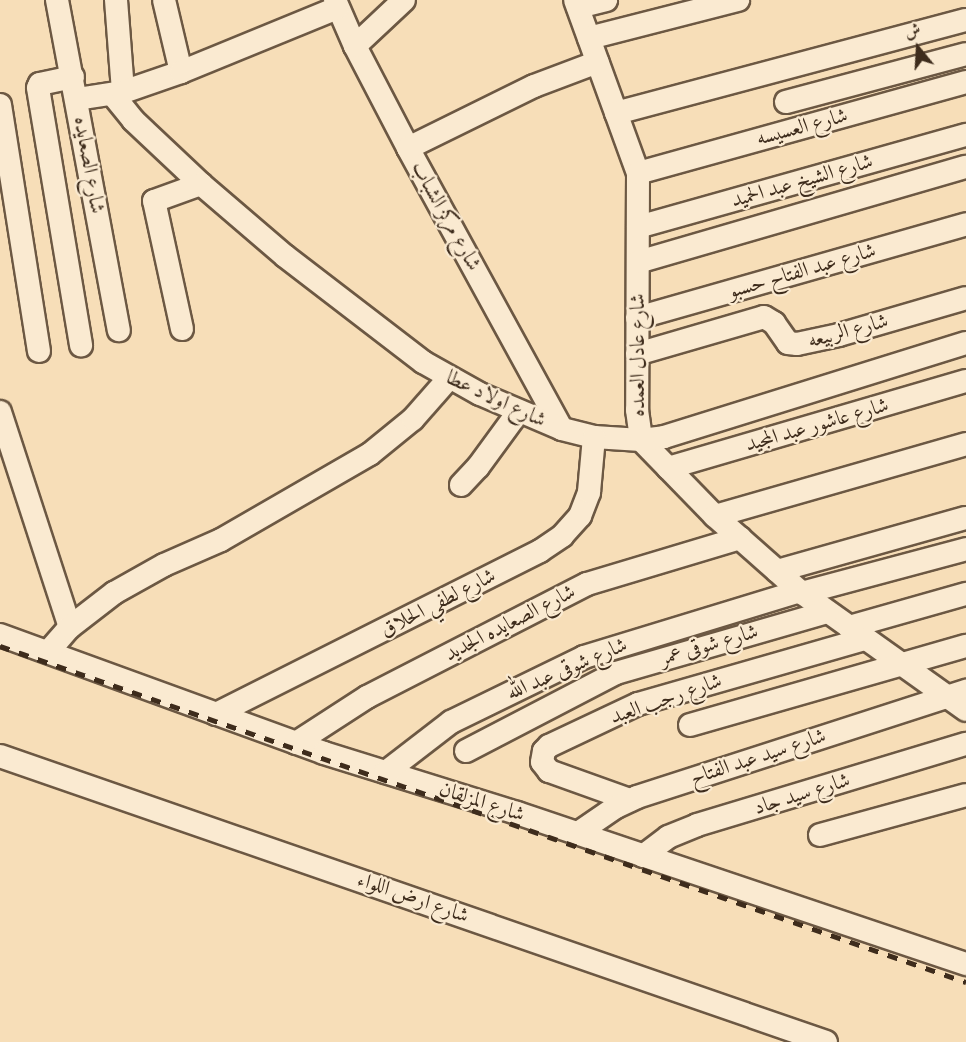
<!DOCTYPE html>
<html>
<head>
<meta charset="utf-8">
<style>
  body { margin:0 }
  #map { position:relative; width:966px; height:1042px; overflow:hidden; background:#f7deb8; font-family:"Libre Bodoni",Amiri,serif }
  div>[style] { position:absolute }
  [style*='--x'] { left:calc(var(--x)*1px); top:calc(var(--y)*1px); width:calc(var(--w)*1px); rotate:calc(var(--a)*1deg) }
  .roads { filter:drop-shadow(2px 0 #6c5843) drop-shadow(-2px 0 #6c5843) drop-shadow(0 2px #6c5843) drop-shadow(0 -2px #6c5843) }
  .minor>* { height:22px; margin:-11px; padding:0 11px; transform-origin:11px; border-radius:11px; background:#faead1 }
  .rail>* { height:4.5px; margin-top:-2.25px; transform-origin:0; background:repeating-linear-gradient(90deg,#3e2c1c 0 10px,transparent 0 20px) }
  span { translate:-50% -50%; white-space:nowrap; text-align:center; line-height:1.15; -webkit-text-stroke:4.5px #faead1; paint-order:stroke }
  .street-label { font-size:21px; color:#3e2c1c }
  .north { position:absolute; left:888px; top:18px; width:60px; height:60px; -webkit-text-stroke:4px #faead1; paint-order:stroke; rotate:342deg; font-size:16px; font-weight:700; line-height:24px; text-align:center; color:#3e2c1c }
  .north::after { content:''; display:block; margin:auto; width:21px; height:27px; background:#3e2c1c; clip-path:polygon(50% 0,100% 100%,50% 72%,0 100%) }
</style>
</head>
<body>
<div id="map">
  <div class="roads">
    <div class="minor">
      <div style="--x:57;--y:0;--w:336;--a:79.4"></div>
      <div style="--x:116;--y:0;--w:92;--a:85.6"></div>
      <div style="--x:164;--y:0;--w:74;--a:76.7"></div>
      <div style="--x:335;--y:0;--w:50;--a:66.5"></div>
      <div style="--x:355;--y:46;--w:115;--a:62.5"></div>
      <div style="--x:408;--y:148;--w:320;--a:61.3"></div>
      <div style="--x:575;--y:0;--w:184;--a:70"></div>
      <div style="--x:638;--y:173;--w:237;--a:90.2"></div>
      <div style="--x:637;--y:410;--w:30;--a:82"></div>
      <div style="--x:641;--y:440;--w:106;--a:45.8"></div>
      <div style="--x:715;--y:516;--w:116;--a:41.5"></div>
      <div style="--x:802;--y:593;--w:201;--a:35.5"></div>
      <div style="--x:578;--y:7;--w:29;--a:-14"></div>
      <div style="--x:589;--y:38;--w:154;--a:-14.3"></div>
      <div style="--x:355;--y:46;--w:67;--a:-43.2"></div>
      <div style="--x:73;--y:77;--w:34;--a:168"></div>
      <div style="--x:40;--y:84;--w:4;--a:117"></div>
      <div style="--x:38;--y:88;--w:261;--a:80.5"></div>
      <div style="--x:113;--y:95;--w:32;--a:51"></div>
      <div style="--x:133;--y:120;--w:93;--a:43.3"></div>
      <div style="--x:201;--y:184;--w:111;--a:40.6"></div>
      <div style="--x:285;--y:256;--w:174;--a:37.5"></div>
      <div style="--x:423;--y:362;--w:65;--a:29.3"></div>
      <div style="--x:480;--y:394;--w:89;--a:23.1"></div>
      <div style="--x:562;--y:429;--w:33;--a:14"></div>
      <div style="--x:594;--y:437;--w:47;--a:3.7"></div>
      <div style="--x:641;--y:440;--w:23;--a:-7"></div>
      <div style="--x:664;--y:437;--w:316;--a:-17.3"></div>
      <div style="--x:77;--y:99;--w:47;--a:-8.7"></div>
      <div style="--x:123;--y:92;--w:61;--a:-19"></div>
      <div style="--x:181;--y:72;--w:169;--a:-22.3"></div>
      <div style="--x:786;--y:102;--w:186;--a:-14.9"></div>
      <div style="--x:0;--y:105;--w:249;--a:81"></div>
      <div style="--x:616;--y:113;--w:362;--a:-14.9"></div>
      <div style="--x:408;--y:148;--w:140;--a:-26.2"></div>
      <div style="--x:534;--y:86;--w:68;--a:-20.6"></div>
      <div style="--x:638;--y:173;--w:340;--a:-15.5"></div>
      <div style="--x:638;--y:227;--w:341;--a:-15.7"></div>
      <div style="--x:638;--y:262;--w:341;--a:-16.2"></div>
      <div style="--x:637;--y:318;--w:342;--a:-15.9"></div>
      <div style="--x:182;--y:329;--w:131;--a:-102.3"></div>
      <div style="--x:154;--y:201;--w:50;--a:-19.9"></div>
      <div style="--x:637;--y:354;--w:132;--a:-16.2"></div>
      <div style="--x:764;--y:317;--w:12;--a:31"></div>
      <div style="--x:774;--y:323;--w:24;--a:55"></div>
      <div style="--x:788;--y:343;--w:9;--a:6"></div>
      <div style="--x:797;--y:344;--w:43;--a:-12.1"></div>
      <div style="--x:839;--y:335;--w:132;--a:-16.2"></div>
      <div style="--x:0;--y:412;--w:226;--a:72"></div>
      <div style="--x:668;--y:468;--w:310;--a:-16.3"></div>
      <div style="--x:461;--y:485;--w:25;--a:-47"></div>
      <div style="--x:478;--y:467;--w:69;--a:-53.8"></div>
      <div style="--x:715;--y:516;--w:261;--a:-16"></div>
      <div style="--x:777;--y:571;--w:196;--a:-15.7"></div>
      <div style="--x:802;--y:593;--w:170;--a:-15"></div>
      <div style="--x:849;--y:627;--w:122;--a:-15.8"></div>
      <div style="--x:0;--y:635;--w:345;--a:20"></div>
      <div style="--x:324;--y:753;--w:202;--a:17.3"></div>
      <div style="--x:517;--y:813;--w:474;--a:18.6"></div>
      <div style="--x:48;--y:652;--w:33;--a:-49"></div>
      <div style="--x:70;--y:627;--w:56;--a:-37.7"></div>
      <div style="--x:114;--y:593;--w:57;--a:-29.2"></div>
      <div style="--x:164;--y:565;--w:62;--a:-23.7"></div>
      <div style="--x:221;--y:540;--w:172;--a:-30"></div>
      <div style="--x:370;--y:454;--w:55;--a:-39.1"></div>
      <div style="--x:413;--y:419;--w:55;--a:-48.7"></div>
      <div style="--x:216;--y:714;--w:363;--a:-26.7"></div>
      <div style="--x:540;--y:551;--w:27;--a:-34"></div>
      <div style="--x:562;--y:536;--w:27;--a:-48"></div>
      <div style="--x:580;--y:516;--w:26;--a:-69"></div>
      <div style="--x:589;--y:492;--w:55;--a:-84.8"></div>
      <div style="--x:690;--y:725;--w:287;--a:-16"></div>
      <div style="--x:296;--y:743;--w:85;--a:-32.9"></div>
      <div style="--x:367;--y:697;--w:247;--a:-27.2"></div>
      <div style="--x:587;--y:584;--w:160;--a:-16.7"></div>
      <div style="--x:466;--y:751;--w:169;--a:-27.5"></div>
      <div style="--x:616;--y:673;--w:220;--a:-16.1"></div>
      <div style="--x:0;--y:756;--w:874;--a:19.1"></div>
      <div style="--x:386;--y:772;--w:82;--a:-37.6"></div>
      <div style="--x:451;--y:722;--w:148;--a:-26"></div>
      <div style="--x:584;--y:657;--w:226;--a:-17"></div>
      <div style="--x:630;--y:800;--w:86;--a:-160.3"></div>
      <div style="--x:549;--y:771;--w:11;--a:-128"></div>
      <div style="--x:542;--y:762;--w:11;--a:-80"></div>
      <div style="--x:544;--y:751;--w:7;--a:-45"></div>
      <div style="--x:549;--y:746;--w:98;--a:-25.3"></div>
      <div style="--x:638;--y:704;--w:235;--a:-16"></div>
      <div style="--x:578;--y:833;--w:46;--a:-34.4"></div>
      <div style="--x:616;--y:807;--w:23;--a:-25"></div>
      <div style="--x:637;--y:797;--w:346;--a:-17.9"></div>
      <div style="--x:820;--y:835;--w:151;--a:-15.3"></div>
      <div style="--x:643;--y:856;--w:31;--a:-37"></div>
      <div style="--x:668;--y:837;--w:31;--a:-22"></div>
      <div style="--x:697;--y:825;--w:281;--a:-16.8"></div>
    </div>
  </div>
  <div class="rail">
    <div style="--x:0;--y:646;--w:1023;--a:19.18"></div>
  </div>
  <div class="street-label">
    <span style="left:802px;top:127px;rotate:-15deg">شارع العسيسه</span>
    <span style="left:89px;top:165px;rotate:80deg">شارع الصعايده</span>
    <span style="left:802px;top:181px;rotate:-16deg">شارع الشيخ عبد الحميد</span>
    <span style="left:446px;top:216px;rotate:61deg">شارع مركز الشباب</span>
    <span style="left:802px;top:271px;rotate:-16deg">شارع عبد الفتاح حسبو</span>
    <span style="left:848px;top:331px;rotate:-15deg">شارع الربيعه</span>
    <span style="left:638px;top:355px;rotate:-90deg">شارع عادل العمده</span>
    <span style="left:496px;top:399px;rotate:25deg">شارع اولاد عطا</span>
    <span style="left:817px;top:425px;rotate:-16deg">شارع عاشور عبد المجيد</span>
    <span style="left:438px;top:603px;rotate:-27deg">شارع لطفي الحلاق</span>
    <span style="left:510px;top:623px;rotate:-27deg">شارع الصعايده الجديد</span>
    <span style="left:709px;top:645px;rotate:-16deg">شارع شوقى عمر</span>
    <span style="left:567px;top:669px;rotate:-23deg">شارع شوقى عبد الله</span>
    <span style="left:666px;top:699px;rotate:-19deg">شارع رجب العبد</span>
    <span style="left:758px;top:757px;rotate:-18deg">شارع سيد عبد الفتاح</span>
    <span style="left:802px;top:794px;rotate:-17deg">شارع سيد جاد</span>
    <span style="left:482px;top:802px;rotate:18deg">شارع المزلقان</span>
    <span style="left:413px;top:898px;rotate:19deg">شارع ارض اللواء</span>
  </div>
  <div class="north">ش</div>
</div>
</body>
</html>
